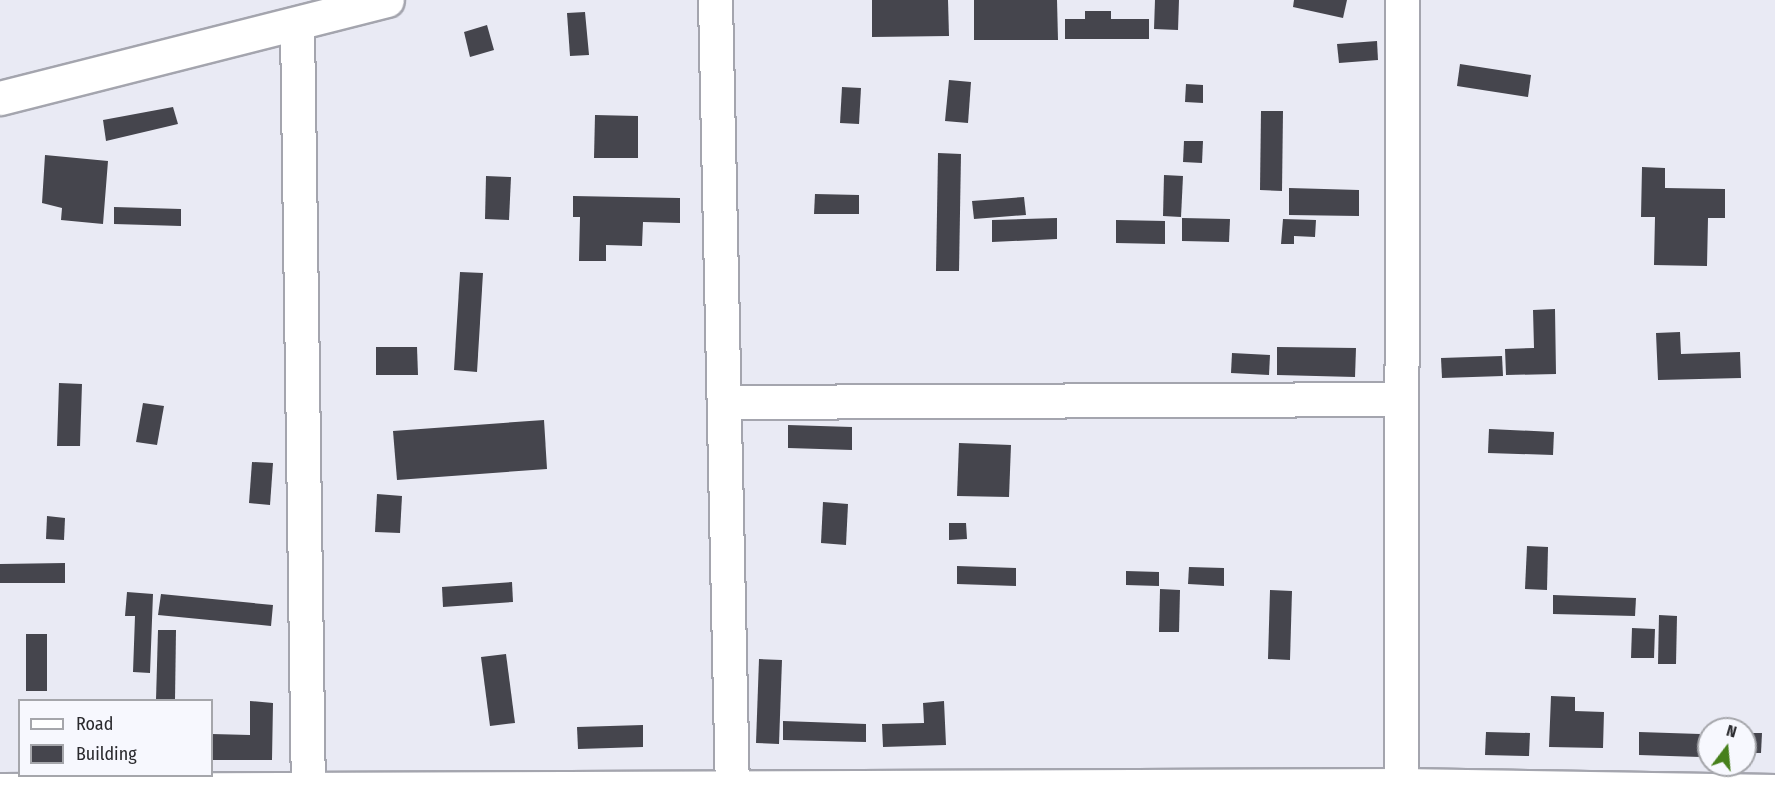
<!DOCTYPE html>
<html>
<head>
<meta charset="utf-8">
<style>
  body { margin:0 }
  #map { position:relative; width:1775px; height:795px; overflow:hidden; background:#e9eaf4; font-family:"Fira Sans Condensed",sans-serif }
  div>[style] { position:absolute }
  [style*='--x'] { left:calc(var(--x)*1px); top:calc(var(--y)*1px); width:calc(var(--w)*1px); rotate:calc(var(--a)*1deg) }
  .building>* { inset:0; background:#45454d }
  .roads { filter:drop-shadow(2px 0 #a4a5ae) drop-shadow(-2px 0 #a4a5ae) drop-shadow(0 2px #a4a5ae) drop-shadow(0 -2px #a4a5ae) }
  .minor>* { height:33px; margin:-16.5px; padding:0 16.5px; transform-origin:16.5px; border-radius:16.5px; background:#fff }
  span { translate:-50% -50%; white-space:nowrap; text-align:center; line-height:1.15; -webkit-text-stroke:6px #f7f8fe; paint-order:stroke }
  .legend { position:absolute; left:18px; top:699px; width:195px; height:78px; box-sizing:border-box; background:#f7f8fe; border:2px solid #a5a6ab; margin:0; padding:8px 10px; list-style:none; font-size:18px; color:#2a2a2e }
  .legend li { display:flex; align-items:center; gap:12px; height:30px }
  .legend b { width:30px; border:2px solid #a5a6ab }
  .north { position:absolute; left:1697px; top:717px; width:60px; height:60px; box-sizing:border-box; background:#f7f8fe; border:2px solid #a5a6ab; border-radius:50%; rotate:16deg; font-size:16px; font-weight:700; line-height:24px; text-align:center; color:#2a2a2e }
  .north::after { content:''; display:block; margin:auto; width:21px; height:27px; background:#46801b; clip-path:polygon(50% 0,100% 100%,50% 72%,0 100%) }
</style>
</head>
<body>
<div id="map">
  <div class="building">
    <div style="clip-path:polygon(872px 0,948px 0,949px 36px,872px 37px)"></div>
    <div style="clip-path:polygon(974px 0,1057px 0,1058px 40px,974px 40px)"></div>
    <div style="clip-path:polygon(1155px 0,1179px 0,1178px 30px,1154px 29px)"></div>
    <div style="clip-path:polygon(1294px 0,1347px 0,1343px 18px,1293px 7px)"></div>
    <div style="clip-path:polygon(1085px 11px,1111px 11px,1111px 19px,1149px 19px,1149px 39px,1065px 39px,1065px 19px,1085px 19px)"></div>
    <div style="clip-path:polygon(585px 12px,589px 55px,570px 56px,567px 13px)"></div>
    <div style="clip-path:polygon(487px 25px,494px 50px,470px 57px,464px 32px)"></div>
    <div style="clip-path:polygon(1377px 41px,1378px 60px,1339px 63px,1337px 44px)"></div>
    <div style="clip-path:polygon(1460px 64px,1531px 75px,1528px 97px,1457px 86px)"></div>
    <div style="clip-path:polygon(949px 80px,971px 82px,968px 123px,945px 121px)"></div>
    <div style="clip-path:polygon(1186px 84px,1203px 85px,1203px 103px,1185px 102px)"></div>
    <div style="clip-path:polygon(842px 87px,861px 88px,859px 124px,840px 123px)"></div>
    <div style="clip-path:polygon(173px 107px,178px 124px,106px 141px,103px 120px)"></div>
    <div style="clip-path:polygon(1261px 111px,1283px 111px,1282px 191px,1260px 190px)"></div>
    <div style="clip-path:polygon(595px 115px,638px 116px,638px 158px,594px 158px)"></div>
    <div style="clip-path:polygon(1184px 141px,1203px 141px,1202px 163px,1183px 162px)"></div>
    <div style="clip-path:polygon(938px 153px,961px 154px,959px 271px,936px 271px)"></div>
    <div style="clip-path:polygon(45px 155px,108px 161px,103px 224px,61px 220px,62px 208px,42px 203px)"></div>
    <div style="clip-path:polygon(1642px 167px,1665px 168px,1665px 188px,1725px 189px,1725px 218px,1708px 218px,1707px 266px,1654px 265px,1655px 217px,1641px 217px)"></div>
    <div style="clip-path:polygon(1164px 175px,1183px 176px,1181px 217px,1163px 216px)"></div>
    <div style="clip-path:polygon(486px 176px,511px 177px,509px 220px,485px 219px)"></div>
    <div style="clip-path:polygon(1289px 188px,1359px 190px,1359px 216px,1289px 215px)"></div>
    <div style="clip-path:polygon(815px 194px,859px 195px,859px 214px,814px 214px)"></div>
    <div style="clip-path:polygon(573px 196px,680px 198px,680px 223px,643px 222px,642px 246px,606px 245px,606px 261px,579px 261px,580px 217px,573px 217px)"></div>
    <div style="clip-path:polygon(1024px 197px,1026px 215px,974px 219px,972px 201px)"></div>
    <div style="clip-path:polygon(114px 207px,181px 209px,181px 226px,114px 224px)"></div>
    <div style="clip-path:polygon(1057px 218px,1057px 239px,992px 242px,992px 220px)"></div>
    <div style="clip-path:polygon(1182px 218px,1230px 219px,1229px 242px,1182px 241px)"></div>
    <div style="clip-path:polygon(1283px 219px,1316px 220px,1315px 237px,1294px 236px,1294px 244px,1281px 244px)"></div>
    <div style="clip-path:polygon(1116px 220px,1165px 221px,1165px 244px,1116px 243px)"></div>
    <div style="clip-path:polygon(460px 272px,483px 273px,477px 372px,454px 370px)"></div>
    <div style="clip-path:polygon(1555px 309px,1556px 374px,1506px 375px,1505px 349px,1534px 348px,1533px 310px)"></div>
    <div style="clip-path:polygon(1680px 332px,1681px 354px,1740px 352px,1741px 378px,1658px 380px,1656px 333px)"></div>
    <div style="clip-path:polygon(376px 347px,417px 347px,418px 375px,376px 375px)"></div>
    <div style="clip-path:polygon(1277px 347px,1356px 348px,1355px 377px,1277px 375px)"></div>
    <div style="clip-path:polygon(1232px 353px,1270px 355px,1269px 375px,1231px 373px)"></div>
    <div style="clip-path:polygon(1502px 356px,1503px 376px,1442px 378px,1441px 358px)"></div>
    <div style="clip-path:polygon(59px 383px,82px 384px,80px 446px,57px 446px)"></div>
    <div style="clip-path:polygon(143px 403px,164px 406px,157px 445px,136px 442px)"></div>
    <div style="clip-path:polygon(544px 420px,547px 469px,397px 480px,393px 431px)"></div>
    <div style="clip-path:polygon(788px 425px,852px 427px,852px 450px,788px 448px)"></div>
    <div style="clip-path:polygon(1489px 429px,1554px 432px,1553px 455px,1488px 453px)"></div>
    <div style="clip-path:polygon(959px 443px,1011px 445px,1009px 497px,957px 496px)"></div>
    <div style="clip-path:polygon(252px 462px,273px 463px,270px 505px,249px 503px)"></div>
    <div style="clip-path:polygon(377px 494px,402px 496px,400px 533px,375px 532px)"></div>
    <div style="clip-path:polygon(823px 502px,848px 504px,846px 545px,821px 543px)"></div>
    <div style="clip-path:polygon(47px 516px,65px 518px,64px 540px,46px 539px)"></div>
    <div style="clip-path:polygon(949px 523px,966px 523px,967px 539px,949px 540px)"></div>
    <div style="clip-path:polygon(1527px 546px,1548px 547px,1547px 590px,1525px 589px)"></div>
    <div style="clip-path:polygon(65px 563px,65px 583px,0 583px,0 564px)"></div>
    <div style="clip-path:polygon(957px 566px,1016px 568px,1016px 586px,957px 584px)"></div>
    <div style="clip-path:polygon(1189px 567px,1224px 568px,1224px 586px,1188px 584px)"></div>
    <div style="clip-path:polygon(1126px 571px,1159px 572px,1159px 586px,1126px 585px)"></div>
    <div style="clip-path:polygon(512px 582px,513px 602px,443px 607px,442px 587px)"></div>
    <div style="clip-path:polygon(1160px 589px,1180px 590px,1179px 632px,1159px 632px)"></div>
    <div style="clip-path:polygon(1270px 590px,1292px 591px,1290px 660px,1268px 659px)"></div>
    <div style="clip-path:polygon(127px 592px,153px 594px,150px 673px,133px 672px,135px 616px,125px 616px)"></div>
    <div style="clip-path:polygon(161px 594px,273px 605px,271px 626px,158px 615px)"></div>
    <div style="clip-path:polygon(1553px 595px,1636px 598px,1635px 616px,1553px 614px)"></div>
    <div style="clip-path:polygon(1659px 615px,1677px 616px,1676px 664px,1658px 664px)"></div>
    <div style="clip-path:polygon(1632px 628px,1655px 629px,1654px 658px,1631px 658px)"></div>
    <div style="clip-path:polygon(158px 630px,176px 630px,175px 700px,156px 700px)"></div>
    <div style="clip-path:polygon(26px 634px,47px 634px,47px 691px,26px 691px)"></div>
    <div style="clip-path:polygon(506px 654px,515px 723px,490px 726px,481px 657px)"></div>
    <div style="clip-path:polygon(759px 659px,782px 660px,779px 744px,756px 743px)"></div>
    <div style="clip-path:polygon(1551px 696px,1575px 697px,1575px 711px,1604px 712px,1603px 748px,1549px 747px)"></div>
    <div style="clip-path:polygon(250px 701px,273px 703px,272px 760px,212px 760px,212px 734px,250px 735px)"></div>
    <div style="clip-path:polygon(944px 701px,946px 745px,883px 747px,882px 724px,924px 723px,923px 703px)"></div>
    <div style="clip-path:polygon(783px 721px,866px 724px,866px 742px,783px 740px)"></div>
    <div style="clip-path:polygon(643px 725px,643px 747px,578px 749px,577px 727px)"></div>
    <div style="clip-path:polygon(1486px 732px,1530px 733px,1529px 756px,1485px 755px)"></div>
    <div style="clip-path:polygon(1639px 732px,1700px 734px,1700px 757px,1639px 755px)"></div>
    <div style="clip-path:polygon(1745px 733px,1762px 733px,1761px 753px,1745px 753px)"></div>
  </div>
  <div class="roads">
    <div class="minor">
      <div style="--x:715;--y:0;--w:795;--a:88.77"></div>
      <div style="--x:297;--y:26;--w:769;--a:89.18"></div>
      <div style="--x:0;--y:98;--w:399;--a:-14.2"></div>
      <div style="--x:724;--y:402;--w:677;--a:-0.25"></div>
      <div style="--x:0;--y:790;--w:1401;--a:-0.2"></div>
      <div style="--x:1401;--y:785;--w:374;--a:0.9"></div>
      <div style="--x:1401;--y:795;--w:795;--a:-89.93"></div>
    </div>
  </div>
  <ul class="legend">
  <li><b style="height:8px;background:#fff"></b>Road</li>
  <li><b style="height:16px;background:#45454d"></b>Building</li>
  </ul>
  <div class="north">N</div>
</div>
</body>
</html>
